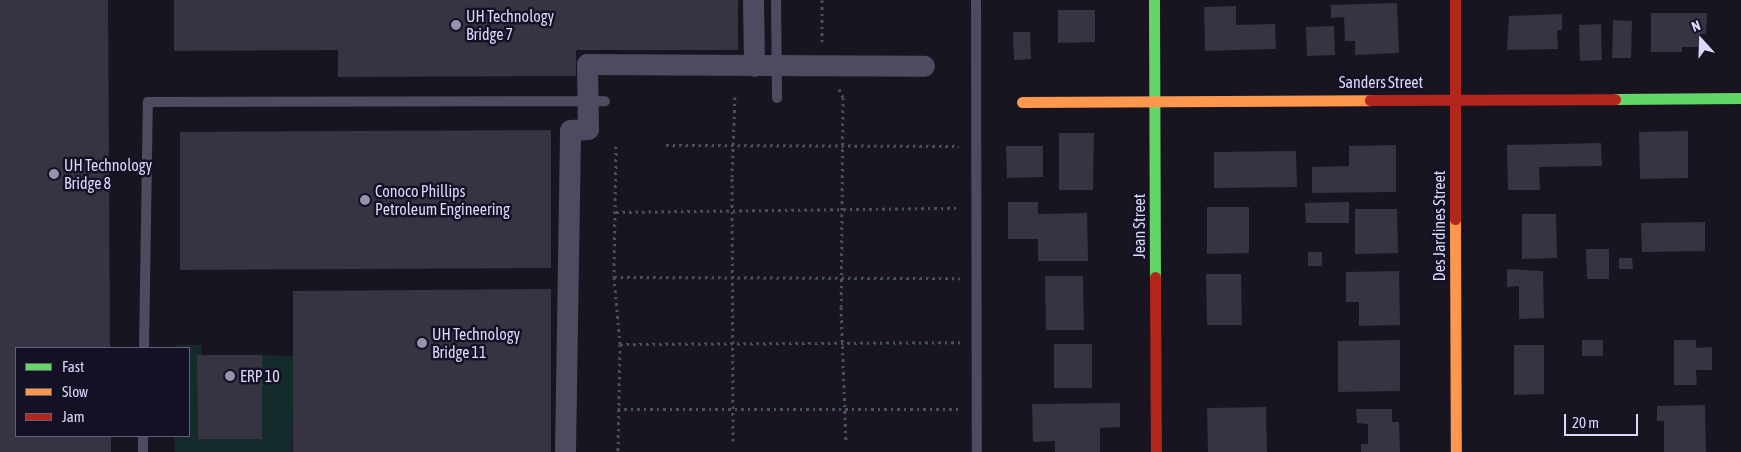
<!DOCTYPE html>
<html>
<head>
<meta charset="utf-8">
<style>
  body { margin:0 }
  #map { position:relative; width:1741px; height:452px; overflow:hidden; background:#181520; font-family:"Asap Condensed",sans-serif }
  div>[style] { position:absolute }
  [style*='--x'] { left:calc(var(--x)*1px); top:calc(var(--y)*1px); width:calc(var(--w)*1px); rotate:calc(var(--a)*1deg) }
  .green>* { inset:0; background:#152a2b }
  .building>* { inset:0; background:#363342 }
  .path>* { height:3px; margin-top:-1.5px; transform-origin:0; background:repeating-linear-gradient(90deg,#48515f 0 2.5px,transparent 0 6.5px) }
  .lane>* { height:10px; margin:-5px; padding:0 5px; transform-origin:5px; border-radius:5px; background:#4d4b5f }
  .street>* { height:21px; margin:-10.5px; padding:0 10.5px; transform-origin:10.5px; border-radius:10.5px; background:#4d4b5f }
  .fast>* { height:11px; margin:-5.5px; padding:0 5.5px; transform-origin:5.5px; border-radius:5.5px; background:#63d668 }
  .slow>* { height:11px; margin:-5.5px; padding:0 5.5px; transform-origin:5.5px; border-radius:5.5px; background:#ff974d }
  .jam>* { height:11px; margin:-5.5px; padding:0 5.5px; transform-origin:5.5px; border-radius:5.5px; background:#b3261e }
  .dots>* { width:14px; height:14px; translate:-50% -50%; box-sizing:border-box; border:2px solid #151124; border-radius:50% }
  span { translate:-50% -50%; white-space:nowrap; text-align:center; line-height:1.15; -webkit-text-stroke:5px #151124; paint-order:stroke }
  .poi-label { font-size:16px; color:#dcd7fc }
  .left { translate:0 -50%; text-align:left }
  .street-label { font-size:16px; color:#dcd7fc }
  .legend { position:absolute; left:15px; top:347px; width:175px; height:90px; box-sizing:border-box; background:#151124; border:1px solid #65607a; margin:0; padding:6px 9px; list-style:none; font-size:15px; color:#dcd7fc }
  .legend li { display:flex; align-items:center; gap:10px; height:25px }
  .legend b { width:25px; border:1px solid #65607a }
  .north { position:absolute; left:1676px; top:15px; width:50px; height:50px; -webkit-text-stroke:4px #151124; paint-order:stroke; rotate:340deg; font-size:14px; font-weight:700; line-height:20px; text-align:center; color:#dcd7fc }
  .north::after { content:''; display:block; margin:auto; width:18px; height:22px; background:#dcd7fc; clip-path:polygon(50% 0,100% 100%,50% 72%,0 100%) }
  .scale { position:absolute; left:1564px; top:414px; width:74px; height:22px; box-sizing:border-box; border:2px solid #dcd7fc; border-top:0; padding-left:6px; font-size:15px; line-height:18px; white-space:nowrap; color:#dcd7fc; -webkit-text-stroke:4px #151124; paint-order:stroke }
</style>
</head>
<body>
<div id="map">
  <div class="green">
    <div style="clip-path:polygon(176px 345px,202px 345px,200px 438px,261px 355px,294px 356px,292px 452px,175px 452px,174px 436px,189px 436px,189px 348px,176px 348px)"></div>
  </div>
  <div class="building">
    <div style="clip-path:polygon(0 0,108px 0,110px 348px,16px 348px,16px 436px,111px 436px,111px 452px,0 452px)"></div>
    <div style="clip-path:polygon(174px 0,738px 0,738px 50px,576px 50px,576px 76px,338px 77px,338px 50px,174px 51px)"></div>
    <div style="clip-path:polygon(1397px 3px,1399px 53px,1355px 55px,1355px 41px,1345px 41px,1344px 17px,1331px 18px,1331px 5px)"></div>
    <div style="clip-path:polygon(1236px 6px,1236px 25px,1275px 24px,1276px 49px,1205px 51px,1204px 7px)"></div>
    <div style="clip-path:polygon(1058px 10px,1095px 10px,1095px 42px,1058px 43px)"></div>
    <div style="clip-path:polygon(1651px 13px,1707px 13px,1706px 34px,1700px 34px,1700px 47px,1682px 47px,1682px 52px,1651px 52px)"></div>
    <div style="clip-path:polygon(1562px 14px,1562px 30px,1557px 30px,1558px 49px,1507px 50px,1509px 16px)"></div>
    <div style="clip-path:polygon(1613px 20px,1632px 21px,1631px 58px,1612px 58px)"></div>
    <div style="clip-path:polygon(1601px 24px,1602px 60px,1580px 61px,1579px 25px)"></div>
    <div style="clip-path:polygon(1334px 26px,1335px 55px,1307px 56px,1306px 27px)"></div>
    <div style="clip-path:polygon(1013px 32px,1030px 32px,1031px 59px,1014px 60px)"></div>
    <div style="clip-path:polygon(551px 130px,551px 268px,180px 270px,180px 132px)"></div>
    <div style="clip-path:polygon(1688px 131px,1688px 178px,1640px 179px,1639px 132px)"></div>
    <div style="clip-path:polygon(1059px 133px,1094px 133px,1093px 190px,1059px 190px)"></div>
    <div style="clip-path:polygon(1601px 143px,1602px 166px,1539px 167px,1540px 190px,1508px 190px,1507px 145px)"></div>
    <div style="clip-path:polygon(1396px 145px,1396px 192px,1312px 193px,1312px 167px,1349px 166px,1349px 146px)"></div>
    <div style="clip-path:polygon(1006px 146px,1043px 146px,1043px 177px,1007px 178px)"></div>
    <div style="clip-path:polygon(1296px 151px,1297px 187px,1214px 188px,1214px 152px)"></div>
    <div style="clip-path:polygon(1008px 202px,1038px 202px,1038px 214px,1087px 213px,1088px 261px,1038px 261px,1038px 239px,1008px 239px)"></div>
    <div style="clip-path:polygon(1349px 202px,1349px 223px,1306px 223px,1305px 203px)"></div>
    <div style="clip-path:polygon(1207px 207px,1249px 207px,1249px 253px,1207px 254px)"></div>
    <div style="clip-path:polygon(1355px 209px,1397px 209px,1398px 253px,1355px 254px)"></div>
    <div style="clip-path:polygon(1522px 214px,1556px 214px,1557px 258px,1522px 259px)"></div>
    <div style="clip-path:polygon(1705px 222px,1705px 251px,1642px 252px,1641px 223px)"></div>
    <div style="clip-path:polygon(1586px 249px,1609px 249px,1609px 279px,1587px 279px)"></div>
    <div style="clip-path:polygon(1308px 252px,1322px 252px,1322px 266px,1308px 266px)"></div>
    <div style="clip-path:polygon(1619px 258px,1632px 258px,1633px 269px,1619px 269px)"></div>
    <div style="clip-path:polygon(1507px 269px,1543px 271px,1544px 318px,1519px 319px,1519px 286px,1507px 287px)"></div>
    <div style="clip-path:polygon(1399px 271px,1400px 325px,1359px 326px,1359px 302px,1346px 302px,1346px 272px)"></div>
    <div style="clip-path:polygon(1206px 274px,1241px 274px,1242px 325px,1207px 325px)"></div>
    <div style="clip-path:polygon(1045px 276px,1083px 276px,1084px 330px,1046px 330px)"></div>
    <div style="clip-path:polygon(551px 289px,551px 452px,293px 452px,293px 291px)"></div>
    <div style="clip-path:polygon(1400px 340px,1400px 391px,1338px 392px,1338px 341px)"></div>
    <div style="clip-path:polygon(1582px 340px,1603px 340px,1603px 356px,1582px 356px)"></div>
    <div style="clip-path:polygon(1674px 340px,1696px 340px,1696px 348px,1712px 347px,1712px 370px,1696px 370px,1697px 385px,1674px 385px)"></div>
    <div style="clip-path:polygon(1054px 344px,1092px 344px,1092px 388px,1054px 388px)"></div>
    <div style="clip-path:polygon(1514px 345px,1544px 345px,1544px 394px,1514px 395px)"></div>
    <div style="clip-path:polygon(197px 355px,262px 355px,262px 439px,198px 439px)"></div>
    <div style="clip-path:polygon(1120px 403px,1120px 427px,1100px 428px,1100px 452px,1055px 452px,1055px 441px,1033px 442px,1032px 404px)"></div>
    <div style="clip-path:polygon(1705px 405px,1706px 452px,1664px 452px,1664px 421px,1657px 421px,1657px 406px)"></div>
    <div style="clip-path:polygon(1266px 407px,1267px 452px,1208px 452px,1207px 408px)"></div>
    <div style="clip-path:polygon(1356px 409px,1392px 409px,1392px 422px,1399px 422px,1400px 452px,1361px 452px,1361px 444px,1368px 444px,1368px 424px,1357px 423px)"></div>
  </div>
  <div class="path">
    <div style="--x:822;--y:0;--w:44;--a:90"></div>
    <div style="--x:839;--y:89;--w:9;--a:63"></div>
    <div style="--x:843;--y:97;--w:210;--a:90.5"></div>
    <div style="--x:841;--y:307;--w:135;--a:87.9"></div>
    <div style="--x:666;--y:145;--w:293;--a:0.2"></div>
    <div style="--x:616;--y:146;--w:131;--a:90.9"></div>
    <div style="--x:614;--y:277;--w:67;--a:84.9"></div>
    <div style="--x:620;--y:344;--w:108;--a:91.1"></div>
    <div style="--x:616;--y:212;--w:343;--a:-0.7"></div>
    <div style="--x:614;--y:277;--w:346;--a:0.2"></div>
    <div style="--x:620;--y:344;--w:340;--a:-0.3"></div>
    <div style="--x:618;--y:409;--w:342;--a:0"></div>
    <div style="--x:733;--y:441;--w:264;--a:-90.2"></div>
    <div style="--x:732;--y:177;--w:80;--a:-87.9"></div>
  </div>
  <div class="lane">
    <div style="--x:776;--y:0;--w:98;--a:89.4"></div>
    <div style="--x:976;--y:0;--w:452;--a:89.9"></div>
    <div style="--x:144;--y:348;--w:246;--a:-89.1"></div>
    <div style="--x:148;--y:102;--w:457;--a:-0.1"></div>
    <div style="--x:143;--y:452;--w:16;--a:-90"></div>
  </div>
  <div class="street">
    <div style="--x:753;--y:0;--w:66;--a:89.1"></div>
    <div style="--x:565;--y:452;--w:322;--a:-89.1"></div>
    <div style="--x:570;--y:130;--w:18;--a:-3"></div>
    <div style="--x:588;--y:129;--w:65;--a:-90.9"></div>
    <div style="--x:587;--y:64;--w:337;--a:0.3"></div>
  </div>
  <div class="fast">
    <div style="--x:1154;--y:0;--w:277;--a:89.8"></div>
    <div style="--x:1615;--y:99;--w:126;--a:-0.5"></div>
  </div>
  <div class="slow">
    <div style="--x:1022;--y:102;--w:348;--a:-0.3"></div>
    <div style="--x:1455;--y:219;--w:233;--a:89.8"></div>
  </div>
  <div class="jam">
    <div style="--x:1455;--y:0;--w:219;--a:90"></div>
    <div style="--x:1370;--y:100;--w:245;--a:-0.2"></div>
    <div style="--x:1155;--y:277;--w:175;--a:89.7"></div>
  </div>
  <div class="dots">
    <div style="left:456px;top:25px;background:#9793af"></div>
    <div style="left:54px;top:174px;background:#9793af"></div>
    <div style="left:365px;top:200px;background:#9793af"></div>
    <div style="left:422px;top:343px;background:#9793af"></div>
    <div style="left:230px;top:376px;background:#9793af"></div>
  </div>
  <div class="poi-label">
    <span class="left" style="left:466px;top:25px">UH Technology<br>Bridge 7</span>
    <span class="left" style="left:64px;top:174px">UH Technology<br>Bridge 8</span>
    <span class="left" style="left:375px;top:200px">Conoco Phillips<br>Petroleum Engineering</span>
    <span class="left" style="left:432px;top:343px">UH Technology<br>Bridge 11</span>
    <span class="left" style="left:240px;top:376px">ERP 10</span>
  </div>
  <div class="street-label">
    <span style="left:1381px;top:82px">Sanders Street</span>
    <span style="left:1139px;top:226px;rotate:-90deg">Jean Street</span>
    <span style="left:1439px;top:226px;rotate:-90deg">Des Jardines Street</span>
  </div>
  <ul class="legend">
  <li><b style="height:6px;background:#63d668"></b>Fast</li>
  <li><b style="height:6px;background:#ff974d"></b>Slow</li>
  <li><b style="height:6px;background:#b3261e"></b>Jam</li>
  </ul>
  <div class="north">N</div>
  <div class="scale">20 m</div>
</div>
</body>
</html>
